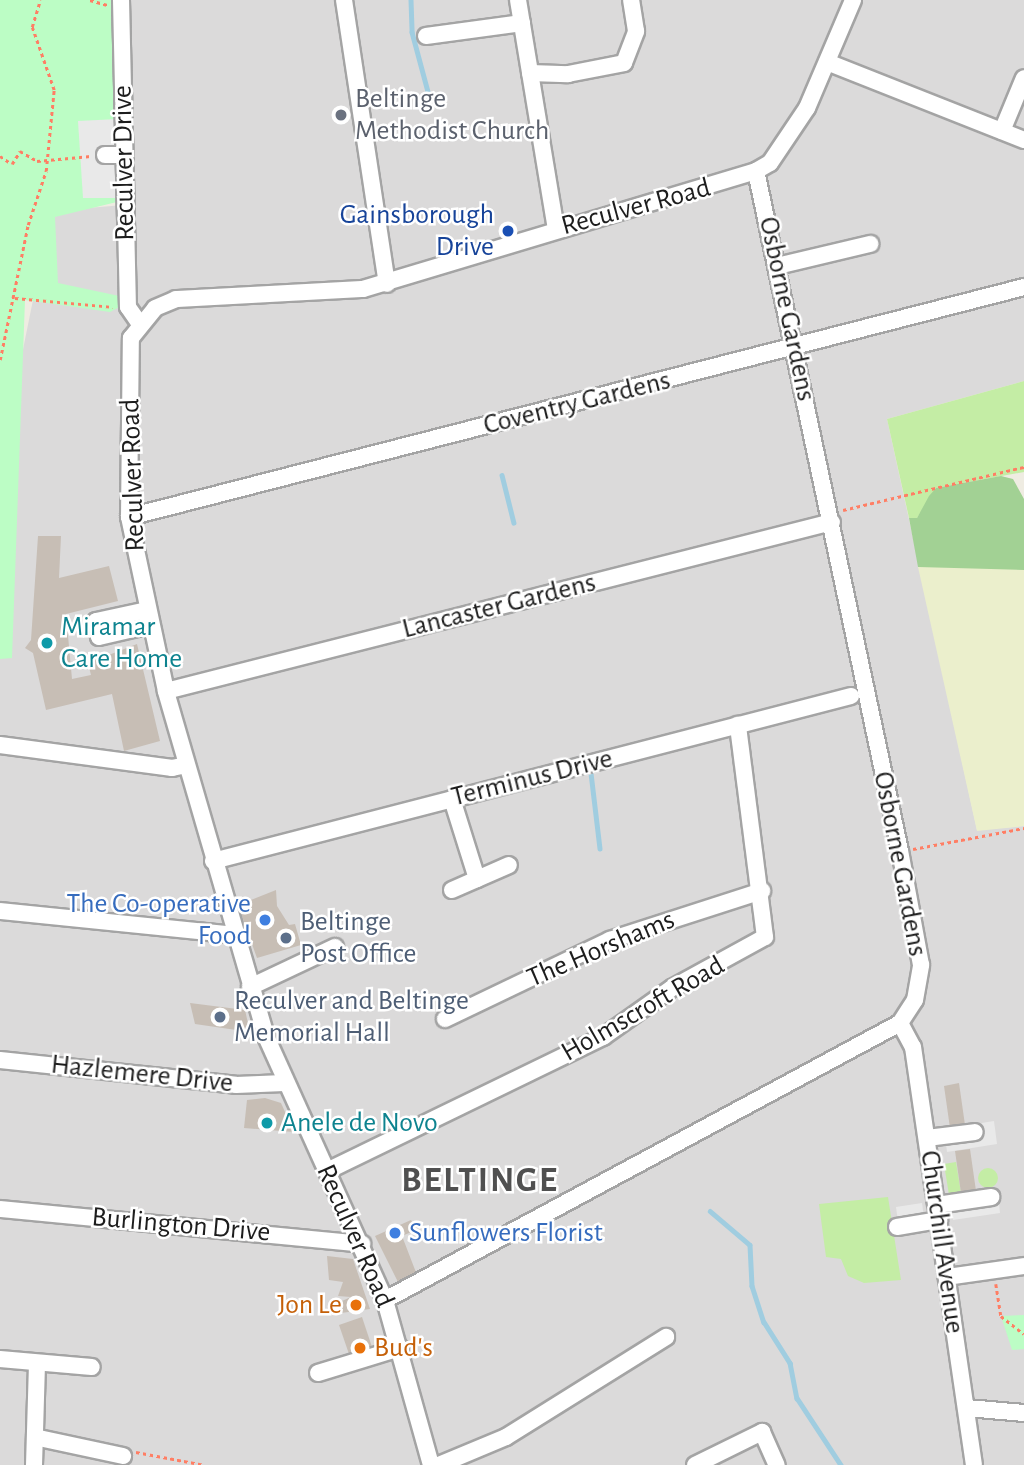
<!DOCTYPE html>
<html>
<head>
<meta charset="utf-8">
<style>
  body { margin:0 }
  #map { position:relative; width:1024px; height:1465px; overflow:hidden; background:#efece2; font-family:"Alegreya Sans",sans-serif }
  div>[style] { position:absolute }
  [style*='--x'] { left:calc(var(--x)*1px); top:calc(var(--y)*1px); width:calc(var(--w)*1px); rotate:calc(var(--a)*1deg) }
  .residential>* { inset:0; background:#dbdada }
  .farmland>* { inset:0; background:#ebefcc }
  .grass>* { inset:0; background:#c4eda5 }
  .round { border-radius:50% }
  .forest>* { inset:0; background:#a2d194 }
  .park>* { inset:0; background:#bcfdc5 }
  .parking>* { inset:0; background:#e9e9e9 }
  .stream>* { height:4.5px; margin:-2.25px; padding:0 2.25px; transform-origin:2.25px; border-radius:2.25px; background:#a0cde0 }
  .building>* { inset:0; background:#c7beb5 }
  .path>* { height:2.5px; margin-top:-1.25px; transform-origin:0; background:repeating-linear-gradient(90deg,#ff7e64 0 3.5px,transparent 0 7px) }
  .roads { filter:drop-shadow(2px 0 #a4a4a4) drop-shadow(-2px 0 #a4a4a4) drop-shadow(0 2px #a4a4a4) drop-shadow(0 -2px #a4a4a4) }
  .minor>* { height:16px; margin:-8px; padding:0 8px; transform-origin:8px; border-radius:8px; background:#fff }
  .dots>* { width:19px; height:19px; translate:-50% -50%; box-sizing:border-box; border:4px solid #fff; border-radius:50% }
  span { translate:-50% -50%; white-space:nowrap; text-align:center; line-height:1.15; -webkit-text-stroke:5px #fff; paint-order:stroke }
  .worship-label { font-size:28px; color:#5b616d }
  .left { translate:0 -50%; text-align:left }
  .street-label { font-size:28px; color:#1d1d1d }
  .transit-label { font-size:28px; color:#164399 }
  .right { translate:-100% -50%; text-align:right }
  .culture-label { font-size:28px; color:#0d838f }
  .shop-label { font-size:28px; color:#366cbe }
  .service-label { font-size:28px; color:#4e5e75 }
  .food-label { font-size:28px; color:#c56008 }
  .district-label { font-size:35px; color:#505050; font-weight:700; letter-spacing:2px }
</style>
</head>
<body>
<div id="map">
  <div class="residential">
    <div style="clip-path:polygon(79px 0,1024px 0,1024px 381px,887px 419px,977px 830px,1024px 826px,1024px 1465px,0 1465px,0 463px,51px 211px,124px 205px,120px 11px)"></div>
  </div>
  <div class="farmland">
    <div style="clip-path:polygon(918px 567px,1024px 567px,1024px 826px,977px 831px)"></div>
  </div>
  <div class="grass">
    <div style="clip-path:polygon(1024px 381px,1024px 472px,936px 488px,917px 518px,909px 518px,887px 419px)"></div>
    <div style="clip-path:polygon(956px 1162px,961px 1193px,949px 1195px,944px 1164px)"></div>
    <div class="round" style="left:978px;top:1168px;width:20px;height:20px"></div>
    <div style="clip-path:polygon(888px 1197px,901px 1280px,864px 1283px,848px 1276px,841px 1259px,826px 1257px,819px 1204px)"></div>
  </div>
  <div class="forest">
    <div style="clip-path:polygon(1001px 476px,1013px 479px,1024px 499px,1024px 570px,918px 567px,909px 518px,917px 518px,929px 496px,936px 488px)"></div>
  </div>
  <div class="park">
    <div style="clip-path:polygon(0 0,112px 0,121px 201px,55px 217px,58px 283px,124px 297px,123px 305px,110px 312px,25px 300px,12px 658px,0 659px)"></div>
    <div style="clip-path:polygon(1024px 1315px,1024px 1349px,1012px 1350px,1001px 1316px)"></div>
  </div>
  <div class="parking">
    <div style="clip-path:polygon(118px 119px,121px 198px,83px 198px,78px 121px)"></div>
    <div style="clip-path:polygon(994px 1121px,997px 1144px,947px 1152px,944px 1129px)"></div>
    <div style="clip-path:polygon(998px 1193px,1000px 1213px,953px 1220px,950px 1199px)"></div>
    <div style="clip-path:polygon(922px 1203px,926px 1232px,900px 1236px,896px 1207px)"></div>
  </div>
  <div class="stream">
    <div style="--x:411;--y:0;--w:32;--a:88"></div>
    <div style="--x:412;--y:32;--w:69;--a:75"></div>
    <div style="--x:502;--y:475;--w:49;--a:76"></div>
    <div style="--x:591;--y:773;--w:76;--a:83.2"></div>
    <div style="--x:710;--y:1211;--w:52;--a:40.4"></div>
    <div style="--x:750;--y:1245;--w:41;--a:87.2"></div>
    <div style="--x:752;--y:1286;--w:38;--a:72"></div>
    <div style="--x:764;--y:1322;--w:49;--a:57.6"></div>
    <div style="--x:790;--y:1363;--w:36;--a:79"></div>
    <div style="--x:797;--y:1398;--w:80;--a:56.7"></div>
  </div>
  <div class="building">
    <div style="clip-path:polygon(38px 536px,61px 536px,59px 578px,109px 566px,118px 601px,66px 614px,72px 679px,91px 675px,88px 663px,137px 644px,160px 741px,124px 751px,112px 694px,46px 710px,33px 653px,25px 648px,31px 640px)"></div>
    <div style="clip-path:polygon(276px 890px,277px 906px,289px 925px,295px 924px,301px 945px,257px 958px,238px 905px)"></div>
    <div style="clip-path:polygon(190px 1003px,245px 1010px,250px 1032px,195px 1024px)"></div>
    <div style="clip-path:polygon(959px 1083px,965px 1125px,950px 1128px,944px 1086px)"></div>
    <div style="clip-path:polygon(265px 1098px,281px 1103px,294px 1132px,244px 1128px,247px 1100px)"></div>
    <div style="clip-path:polygon(970px 1149px,976px 1191px,961px 1193px,955px 1151px)"></div>
    <div style="clip-path:polygon(411px 1220px,416px 1230px,402px 1236px,417px 1275px,398px 1282px,375px 1236px)"></div>
    <div style="clip-path:polygon(327px 1256px,353px 1259px,370px 1309px,341px 1313px,342px 1301px,351px 1297px,338px 1296px,343px 1282px,329px 1280px)"></div>
    <div style="clip-path:polygon(362px 1317px,373px 1350px,350px 1357px,339px 1325px)"></div>
  </div>
  <div class="path">
    <div style="--x:90;--y:0;--w:19;--a:16"></div>
    <div style="--x:0;--y:156;--w:14;--a:34"></div>
    <div style="--x:12;--y:164;--w:15;--a:-58"></div>
    <div style="--x:20;--y:151;--w:20;--a:30"></div>
    <div style="--x:37;--y:161;--w:54;--a:-5.3"></div>
    <div style="--x:15;--y:298;--w:98;--a:5.2"></div>
    <div style="--x:0;--y:360;--w:138;--a:-78.3"></div>
    <div style="--x:28;--y:225;--w:57;--a:-71.6"></div>
    <div style="--x:46;--y:171;--w:81;--a:-84.4"></div>
    <div style="--x:54;--y:90;--w:67;--a:-109.2"></div>
    <div style="--x:32;--y:27;--w:28;--a:-73"></div>
    <div style="--x:843;--y:510;--w:186;--a:-13.4"></div>
    <div style="--x:913;--y:849;--w:113;--a:-10.7"></div>
    <div style="--x:996;--y:1284;--w:32;--a:81"></div>
    <div style="--x:1001;--y:1316;--w:29;--a:38"></div>
    <div style="--x:136;--y:1452;--w:70;--a:10.7"></div>
  </div>
  <div class="roads">
    <div class="minor">
      <div style="--x:121;--y:0;--w:307;--a:88.7"></div>
      <div style="--x:128;--y:307;--w:19;--a:55"></div>
      <div style="--x:344;--y:0;--w:287;--a:81.4"></div>
      <div style="--x:518;--y:0;--w:232;--a:80.6"></div>
      <div style="--x:426;--y:36;--w:97;--a:-7.7"></div>
      <div style="--x:827;--y:62;--w:212;--a:21.6"></div>
      <div style="--x:530;--y:73;--w:38;--a:2"></div>
      <div style="--x:568;--y:74;--w:57;--a:-11.1"></div>
      <div style="--x:624;--y:63;--w:34;--a:-69"></div>
      <div style="--x:636;--y:31;--w:31;--a:-99"></div>
      <div style="--x:1002;--y:131;--w:57;--a:-67.5"></div>
      <div style="--x:105;--y:155;--w:19;--a:0"></div>
      <div style="--x:777;--y:266;--w:96;--a:-13.3"></div>
      <div style="--x:129;--y:517;--w:924;--a:-14.41"></div>
      <div style="--x:147;--y:610;--w:52;--a:167.8"></div>
      <div style="--x:96;--y:621;--w:16;--a:79"></div>
      <div style="--x:99;--y:637;--w:52;--a:-13.2"></div>
      <div style="--x:166;--y:691;--w:687;--a:-14.24"></div>
      <div style="--x:0;--y:745;--w:174;--a:7.6"></div>
      <div style="--x:172;--y:768;--w:14;--a:-12"></div>
      <div style="--x:452;--y:799;--w:84;--a:72.6"></div>
      <div style="--x:213;--y:861;--w:659;--a:-14.5"></div>
      <div style="--x:452;--y:890;--w:62;--a:-23.7"></div>
      <div style="--x:0;--y:911;--w:236;--a:5.8"></div>
      <div style="--x:250;--y:987;--w:94;--a:-25.2"></div>
      <div style="--x:445;--y:1019;--w:183;--a:-25.6"></div>
      <div style="--x:610;--y:940;--w:160;--a:-17.9"></div>
      <div style="--x:900;--y:1023;--w:27;--a:62"></div>
      <div style="--x:913;--y:1047;--w:422;--a:81.7"></div>
      <div style="--x:0;--y:1060;--w:237;--a:6"></div>
      <div style="--x:236;--y:1085;--w:48;--a:-2.4"></div>
      <div style="--x:927;--y:1138;--w:48;--a:-7.1"></div>
      <div style="--x:327;--y:1171;--w:307;--a:-25.9"></div>
      <div style="--x:603;--y:1037;--w:85;--a:-35.4"></div>
      <div style="--x:672;--y:988;--w:106;--a:-28.7"></div>
      <div style="--x:765;--y:937;--w:214;--a:-97.3"></div>
      <div style="--x:937;--y:1205;--w:55;--a:-8.4"></div>
      <div style="--x:0;--y:1209;--w:364;--a:5.5"></div>
      <div style="--x:897;--y:1227;--w:43;--a:-9.5"></div>
      <div style="--x:947;--y:1277;--w:78;--a:-8.1"></div>
      <div style="--x:385;--y:1300;--w:585;--a:-28.27"></div>
      <div style="--x:900;--y:1023;--w:27;--a:-57"></div>
      <div style="--x:915;--y:1000;--w:36;--a:-80"></div>
      <div style="--x:921;--y:965;--w:116;--a:-100.4"></div>
      <div style="--x:900;--y:851;--w:695;--a:-101.96"></div>
      <div style="--x:0;--y:1359;--w:92;--a:5"></div>
      <div style="--x:318;--y:1373;--w:86;--a:-17"></div>
      <div style="--x:967;--y:1408;--w:57;--a:5"></div>
      <div style="--x:39;--y:1438;--w:86;--a:12.1"></div>
      <div style="--x:34;--y:1465;--w:100;--a:-88.3"></div>
      <div style="--x:431;--y:1465;--w:171;--a:-105.6"></div>
      <div style="--x:385;--y:1300;--w:290;--a:-114.3"></div>
      <div style="--x:266;--y:1036;--w:359;--a:-106.2"></div>
      <div style="--x:166;--y:691;--w:178;--a:-102"></div>
      <div style="--x:129;--y:517;--w:179;--a:-89.4"></div>
      <div style="--x:131;--y:338;--w:38;--a:-51"></div>
      <div style="--x:155;--y:308;--w:23;--a:-23"></div>
      <div style="--x:176;--y:299;--w:187;--a:-3.1"></div>
      <div style="--x:363;--y:289;--w:410;--a:-16.7"></div>
      <div style="--x:756;--y:171;--w:16;--a:-30"></div>
      <div style="--x:770;--y:163;--w:66;--a:-56.1"></div>
      <div style="--x:807;--y:108;--w:117;--a:-66.9"></div>
      <div style="--x:439;--y:1465;--w:73;--a:-22.7"></div>
      <div style="--x:506;--y:1437;--w:189;--a:-32"></div>
      <div style="--x:695;--y:1465;--w:75;--a:-26.2"></div>
      <div style="--x:762;--y:1432;--w:36;--a:66"></div>
    </div>
  </div>
  <div class="dots">
    <div style="left:341px;top:115px;background:#6b7280"></div>
    <div style="left:508px;top:231px;background:#1a4fb4"></div>
    <div style="left:47px;top:643px;background:#0f9aa8"></div>
    <div style="left:265px;top:920px;background:#3f7fe0"></div>
    <div style="left:286px;top:938px;background:#5c6f8a"></div>
    <div style="left:220px;top:1017px;background:#5c6f8a"></div>
    <div style="left:267px;top:1123px;background:#0f9aa8"></div>
    <div style="left:395px;top:1233px;background:#3f7fe0"></div>
    <div style="left:356px;top:1305px;background:#e8710a"></div>
    <div style="left:360px;top:1348px;background:#e8710a"></div>
  </div>
  <div class="worship-label">
    <span class="left" style="left:355px;top:115px">Beltinge<br>Methodist Church</span>
  </div>
  <div class="street-label">
    <span style="left:124px;top:163px;rotate:-91deg">Reculver Drive</span>
    <span style="left:636px;top:207px;rotate:-15deg">Reculver Road</span>
    <span style="left:787px;top:309px;rotate:78deg">Osborne Gardens</span>
    <span style="left:577px;top:403px;rotate:-14deg">Coventry Gardens</span>
    <span style="left:133px;top:475px;rotate:-92deg">Reculver Road</span>
    <span style="left:499px;top:606px;rotate:-14deg">Lancaster Gardens</span>
    <span style="left:532px;top:778px;rotate:-14deg">Terminus Drive</span>
    <span style="left:900px;top:864px;rotate:79deg">Osborne Gardens</span>
    <span style="left:601px;top:949px;rotate:-23deg">The Horshams</span>
    <span style="left:643px;top:1009px;rotate:-30deg">Holmscroft Road</span>
    <span style="left:142px;top:1074px;rotate:6deg">Hazlemere Drive</span>
    <span style="left:181px;top:1225px;rotate:5deg">Burlington Drive</span>
    <span style="left:355px;top:1236px;rotate:66deg">Reculver Road</span>
    <span style="left:942px;top:1242px;rotate:82deg">Churchill Avenue</span>
  </div>
  <div class="transit-label">
    <span class="right" style="left:494px;top:231px">Gainsborough<br>Drive</span>
  </div>
  <div class="culture-label">
    <span class="left" style="left:61px;top:643px">Miramar<br>Care Home</span>
    <span class="left" style="left:281px;top:1123px">Anele de Novo</span>
  </div>
  <div class="shop-label">
    <span class="right" style="left:251px;top:920px">The Co-operative<br>Food</span>
    <span class="left" style="left:409px;top:1233px">Sunflowers Florist</span>
  </div>
  <div class="service-label">
    <span class="left" style="left:300px;top:938px">Beltinge<br>Post Office</span>
    <span class="left" style="left:234px;top:1017px">Reculver and Beltinge<br>Memorial Hall</span>
  </div>
  <div class="food-label">
    <span class="right" style="left:342px;top:1305px">Jon Le</span>
    <span class="left" style="left:374px;top:1348px">Bud's</span>
  </div>
  <div class="district-label">
    <span style="left:480px;top:1181px">BELTINGE</span>
  </div>
</div>
</body>
</html>
